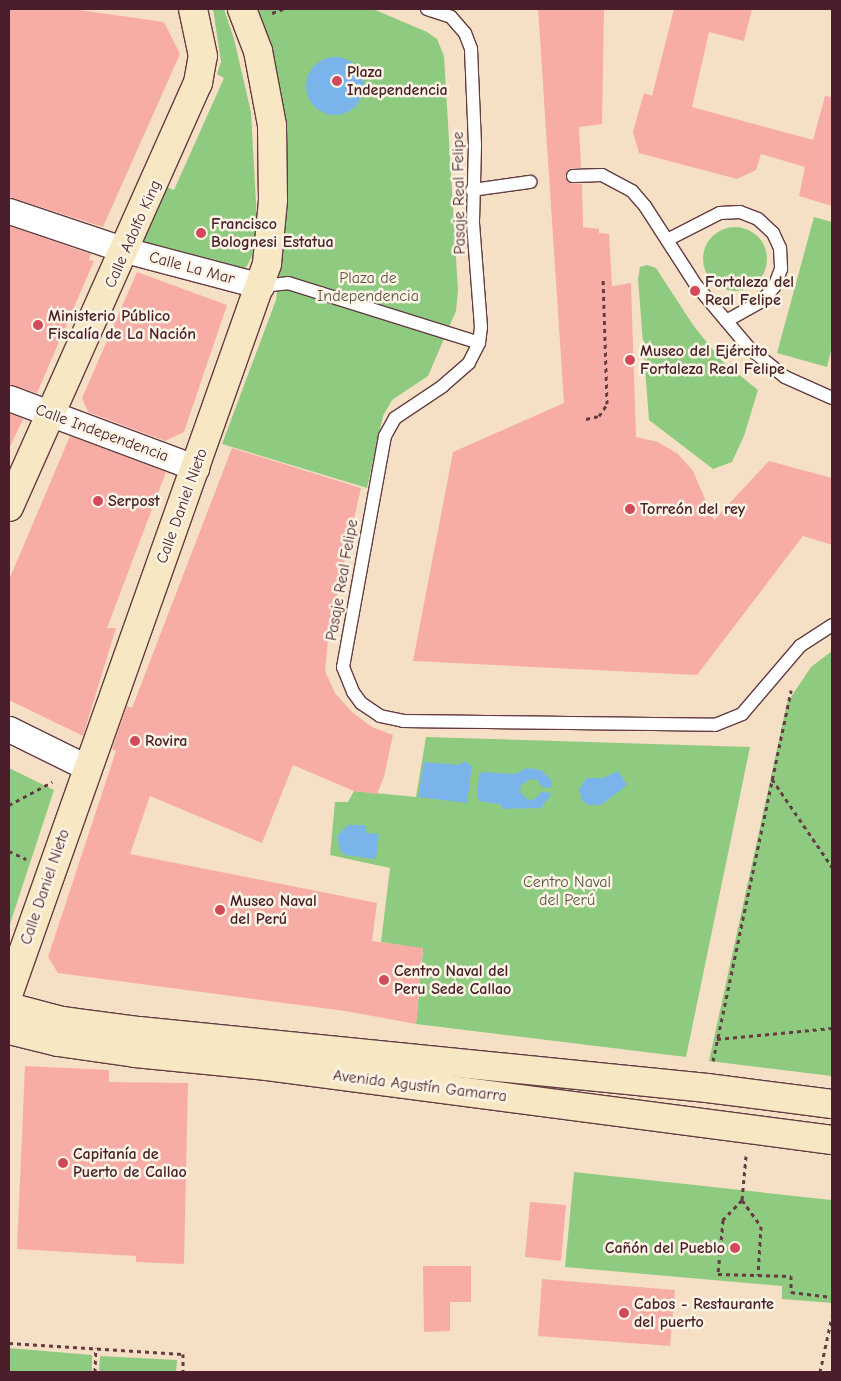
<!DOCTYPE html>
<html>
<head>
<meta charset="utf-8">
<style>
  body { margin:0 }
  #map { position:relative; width:841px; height:1381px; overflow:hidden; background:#f6e0c5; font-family:"Comic Neue",sans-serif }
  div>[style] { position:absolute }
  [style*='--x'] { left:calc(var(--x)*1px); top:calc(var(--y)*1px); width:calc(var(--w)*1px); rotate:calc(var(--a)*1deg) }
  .green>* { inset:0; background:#8ecb81 }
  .round { border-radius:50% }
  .water>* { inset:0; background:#7ab4eb }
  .building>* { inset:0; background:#f7ada6 }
  .path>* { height:3px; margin-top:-1.5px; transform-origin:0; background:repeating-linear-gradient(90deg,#643c42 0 4px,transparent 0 8px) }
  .roads { filter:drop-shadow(1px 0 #643c42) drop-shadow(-1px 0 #643c42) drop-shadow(0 1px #643c42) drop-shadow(0 -1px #643c42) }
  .lane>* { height:12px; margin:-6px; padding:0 6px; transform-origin:6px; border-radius:6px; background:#fff }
  .street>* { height:25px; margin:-12.5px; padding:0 12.5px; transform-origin:12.5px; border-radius:12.5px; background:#fff }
  .secondary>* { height:28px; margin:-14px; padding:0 14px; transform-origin:14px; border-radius:14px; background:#f7e8c3 }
  .dots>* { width:14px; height:14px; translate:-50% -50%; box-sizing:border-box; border:2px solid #fcf5e5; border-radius:50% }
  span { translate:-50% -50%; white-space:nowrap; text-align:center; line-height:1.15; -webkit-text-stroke:5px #fcf5e5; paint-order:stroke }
  .poi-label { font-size:16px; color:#4a1f2b; font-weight:700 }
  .left { translate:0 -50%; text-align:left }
  .right { translate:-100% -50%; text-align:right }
  .street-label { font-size:16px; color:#4a1f2b }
  .park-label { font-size:16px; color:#5e5345 }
  .frame { position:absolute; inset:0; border:10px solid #4a1f2b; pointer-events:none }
</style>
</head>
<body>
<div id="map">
  <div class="green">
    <div style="clip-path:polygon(213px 9px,224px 9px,234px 39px,251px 112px,257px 221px,254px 251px,247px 266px,239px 273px,145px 244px,143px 237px,165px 186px,174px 190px,224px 78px,217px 74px,221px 62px)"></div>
    <div style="clip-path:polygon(254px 9px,373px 9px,427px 32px,437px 39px,444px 56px,458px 291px,456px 311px,428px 376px,392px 400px,383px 416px,367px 488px,222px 444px,276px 300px,286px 221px,283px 135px)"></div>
    <div style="clip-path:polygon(814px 217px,832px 222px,832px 347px,827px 367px,777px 353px)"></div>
    <div class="round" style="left:703px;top:227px;width:64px;height:64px"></div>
    <div style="clip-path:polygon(647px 265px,656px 268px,693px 325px,722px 361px,758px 390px,744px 436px,732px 462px,713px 469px,649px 420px,638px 279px,640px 267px)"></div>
    <div style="clip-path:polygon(832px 651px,832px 1076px,709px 1061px,787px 703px,811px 667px)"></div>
    <div style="clip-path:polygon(426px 737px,750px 747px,686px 1057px,416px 1024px,423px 949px,381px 942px,390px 868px,330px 855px,335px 802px,348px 802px,354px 791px,416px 797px)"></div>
    <div style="clip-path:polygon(9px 768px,54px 790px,9px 927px)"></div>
    <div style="clip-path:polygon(574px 1172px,832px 1200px,832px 1303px,782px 1299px,782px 1286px,565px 1267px)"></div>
    <div style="clip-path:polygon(9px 1348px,92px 1355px,92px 1372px,9px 1372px)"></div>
    <div style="clip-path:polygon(100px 1356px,177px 1360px,176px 1372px,99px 1372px)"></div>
  </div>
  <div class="water">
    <div class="round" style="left:306px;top:57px;width:58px;height:58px"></div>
    <div style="clip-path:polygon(464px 761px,472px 766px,467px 803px,418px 797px,424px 762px,460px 765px)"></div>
    <div style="clip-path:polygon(527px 768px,541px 770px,551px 780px,552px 788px,542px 787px,537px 780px,531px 779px,521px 785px,520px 792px,528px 800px,535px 799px,541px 792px,552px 793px,541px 808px,502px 809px,502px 805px,480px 801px,477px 797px,479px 775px,483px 772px,515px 774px)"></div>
    <div style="clip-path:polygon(618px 771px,627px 785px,601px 805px,588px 805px,582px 800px,579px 789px,587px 778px,603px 778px)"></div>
    <div style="clip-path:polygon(348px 825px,366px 825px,366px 833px,379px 834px,376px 859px,345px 855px,340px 850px,337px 836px)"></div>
  </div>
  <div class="building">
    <div style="clip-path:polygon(9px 9px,72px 9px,164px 22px,180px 54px,103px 227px,9px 197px)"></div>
    <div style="clip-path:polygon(538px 9px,604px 9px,602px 124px,579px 127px,581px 168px,569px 169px,565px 177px,570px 183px,582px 184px,583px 227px,599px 229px,599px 233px,609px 234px,612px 286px,631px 283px,636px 437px,658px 442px,678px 454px,693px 471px,714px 520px,769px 461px,832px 478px,832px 545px,803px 536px,697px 675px,413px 661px,453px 452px,564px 403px)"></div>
    <div style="clip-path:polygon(674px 9px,752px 9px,744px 41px,709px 32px,692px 107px,813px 140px,825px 96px,832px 97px,832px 206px,799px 196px,805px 167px,761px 154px,756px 170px,737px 179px,639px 153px,633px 132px,644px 93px,652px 96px)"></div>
    <div style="clip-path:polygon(9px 226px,91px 254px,89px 260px,94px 261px,37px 393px,9px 384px)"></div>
    <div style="clip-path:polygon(137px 272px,227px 305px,184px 432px,165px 441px,88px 412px,82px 398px)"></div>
    <div style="clip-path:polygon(9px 413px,23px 419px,9px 449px)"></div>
    <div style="clip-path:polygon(70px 436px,166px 472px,107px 628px,116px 628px,83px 736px,9px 700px,9px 580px)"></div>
    <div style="clip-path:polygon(232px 448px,361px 488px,329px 630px,325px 671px,335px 693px,352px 712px,372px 727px,393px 735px,384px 777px,377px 794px,354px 791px,293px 765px,262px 843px,150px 796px,130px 854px,377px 903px,372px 941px,423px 948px,416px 1024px,345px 1011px,58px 973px,48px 957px,116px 751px,112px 749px,127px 706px,132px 708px)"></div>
    <div style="clip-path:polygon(25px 1066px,109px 1070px,109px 1082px,188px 1083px,184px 1264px,136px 1262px,136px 1256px,17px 1249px)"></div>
    <div style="clip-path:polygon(530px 1202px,566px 1205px,561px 1261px,525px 1257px)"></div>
    <div style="clip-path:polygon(423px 1266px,471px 1266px,471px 1302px,450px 1302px,450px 1331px,424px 1332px)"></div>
    <div style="clip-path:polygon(542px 1279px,675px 1290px,670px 1346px,538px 1336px)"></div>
  </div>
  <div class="path">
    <div style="--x:272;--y:13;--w:12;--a:-20"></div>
    <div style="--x:586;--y:419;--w:13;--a:-13"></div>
    <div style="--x:599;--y:416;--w:14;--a:-56"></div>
    <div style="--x:607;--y:404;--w:125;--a:-91.8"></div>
    <div style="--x:772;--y:779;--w:107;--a:55.7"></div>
    <div style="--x:9;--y:805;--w:49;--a:-28.1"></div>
    <div style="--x:9;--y:851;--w:19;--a:25"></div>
    <div style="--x:717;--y:1039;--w:116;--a:-5.5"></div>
    <div style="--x:713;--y:1061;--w:379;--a:-78.1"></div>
    <div style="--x:746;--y:1156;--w:44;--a:95.2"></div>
    <div style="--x:742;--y:1200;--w:28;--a:134"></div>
    <div style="--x:723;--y:1220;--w:54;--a:95.3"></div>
    <div style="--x:718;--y:1274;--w:73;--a:1.6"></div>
    <div style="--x:791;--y:1276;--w:16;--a:90"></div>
    <div style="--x:791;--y:1292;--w:41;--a:7"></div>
    <div style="--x:742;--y:1200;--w:32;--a:54"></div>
    <div style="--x:761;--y:1226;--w:49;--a:93.5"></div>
    <div style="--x:9;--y:1343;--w:174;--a:3.6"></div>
    <div style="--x:183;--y:1354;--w:18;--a:90"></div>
    <div style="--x:95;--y:1372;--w:24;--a:-88"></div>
    <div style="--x:820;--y:1372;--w:57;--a:-77.9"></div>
  </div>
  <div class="roads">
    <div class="lane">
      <div style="--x:427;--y:9;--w:25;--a:18"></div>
      <div style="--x:451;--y:17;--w:21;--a:49"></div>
      <div style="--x:465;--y:33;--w:17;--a:69"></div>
      <div style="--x:471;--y:49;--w:96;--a:87.6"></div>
      <div style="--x:475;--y:145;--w:78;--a:91.5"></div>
      <div style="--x:473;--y:223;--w:104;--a:85.6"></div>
      <div style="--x:481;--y:327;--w:16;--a:97"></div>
      <div style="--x:479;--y:343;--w:22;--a:117"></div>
      <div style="--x:469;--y:363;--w:35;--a:139"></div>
      <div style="--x:443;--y:386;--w:58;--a:146.3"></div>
      <div style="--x:395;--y:418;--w:21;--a:119"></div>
      <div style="--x:385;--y:436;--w:235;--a:100.3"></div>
      <div style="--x:343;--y:667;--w:27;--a:68"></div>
      <div style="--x:353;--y:692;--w:14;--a:54"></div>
      <div style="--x:361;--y:703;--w:23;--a:34"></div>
      <div style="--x:380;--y:716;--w:24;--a:12"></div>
      <div style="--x:403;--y:721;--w:312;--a:0.7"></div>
      <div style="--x:715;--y:725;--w:29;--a:-22"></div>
      <div style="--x:742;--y:714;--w:89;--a:-49.5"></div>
      <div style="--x:800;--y:646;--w:38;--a:-33"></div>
      <div style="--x:573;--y:176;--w:29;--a:-2"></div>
      <div style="--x:602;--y:175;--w:34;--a:28"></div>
      <div style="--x:632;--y:191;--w:20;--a:49"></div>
      <div style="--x:645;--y:206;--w:94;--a:57.2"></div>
      <div style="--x:696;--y:285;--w:82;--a:49.9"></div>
      <div style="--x:749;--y:348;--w:46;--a:38.9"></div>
      <div style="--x:785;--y:377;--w:51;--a:24.1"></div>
      <div style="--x:472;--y:190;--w:59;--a:-7.9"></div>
      <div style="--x:667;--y:240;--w:59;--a:-27"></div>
      <div style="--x:720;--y:213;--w:20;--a:-3"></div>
      <div style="--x:740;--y:212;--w:19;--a:21"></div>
      <div style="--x:758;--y:219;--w:21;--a:43"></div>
      <div style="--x:773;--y:233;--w:17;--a:65"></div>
      <div style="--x:780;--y:248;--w:21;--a:87"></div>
      <div style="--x:781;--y:269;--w:19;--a:111"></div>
      <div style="--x:774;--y:287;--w:18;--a:131"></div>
      <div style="--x:762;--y:301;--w:41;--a:150.9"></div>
      <div style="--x:261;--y:286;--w:27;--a:-6"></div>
      <div style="--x:288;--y:283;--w:200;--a:17.4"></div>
    </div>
    <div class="street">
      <div style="--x:9;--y:211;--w:122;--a:18.6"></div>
      <div style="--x:125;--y:250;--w:141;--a:14.8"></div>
      <div style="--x:9;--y:398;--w:200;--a:20.5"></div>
      <div style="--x:9;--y:729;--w:86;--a:26.3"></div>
    </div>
    <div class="secondary">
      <div style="--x:9;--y:507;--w:464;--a:-66"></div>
      <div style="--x:198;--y:83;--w:27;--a:-80"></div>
      <div style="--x:203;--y:56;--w:48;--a:-102"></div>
      <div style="--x:9;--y:992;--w:772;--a:-70.49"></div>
      <div style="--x:267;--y:264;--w:64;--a:-84.6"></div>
      <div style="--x:273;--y:200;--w:75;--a:-90.8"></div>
      <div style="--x:272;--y:125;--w:75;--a:-100.7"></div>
      <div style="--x:258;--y:51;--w:45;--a:-110.9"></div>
      <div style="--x:9;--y:1007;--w:55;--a:14.8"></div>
      <div style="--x:62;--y:1021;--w:78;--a:7.4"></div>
      <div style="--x:139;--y:1031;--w:571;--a:5.73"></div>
      <div style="--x:707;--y:1088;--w:126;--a:7.3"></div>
      <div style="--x:9;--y:1030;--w:50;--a:13.8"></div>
      <div style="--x:58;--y:1042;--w:78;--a:8.1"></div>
      <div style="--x:135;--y:1053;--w:133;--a:5.6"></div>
      <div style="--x:267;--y:1066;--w:570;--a:7.46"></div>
    </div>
  </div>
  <div class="dots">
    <div style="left:337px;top:81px;background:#d1495b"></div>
    <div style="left:201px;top:233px;background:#d1495b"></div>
    <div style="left:695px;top:291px;background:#d1495b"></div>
    <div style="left:38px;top:325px;background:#d1495b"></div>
    <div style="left:630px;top:360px;background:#d1495b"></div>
    <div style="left:98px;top:501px;background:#d1495b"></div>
    <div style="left:630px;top:509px;background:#d1495b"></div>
    <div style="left:135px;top:741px;background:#d1495b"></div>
    <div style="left:220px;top:910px;background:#d1495b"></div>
    <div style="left:384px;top:980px;background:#d1495b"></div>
    <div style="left:63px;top:1163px;background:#d1495b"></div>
    <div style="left:735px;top:1248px;background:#d1495b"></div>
    <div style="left:624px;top:1313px;background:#d1495b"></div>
  </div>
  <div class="poi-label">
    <span class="left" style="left:347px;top:81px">Plaza<br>Independencia</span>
    <span class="left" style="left:211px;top:233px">Francisco<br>Bolognesi Estatua</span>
    <span class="left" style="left:705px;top:291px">Fortaleza del<br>Real Felipe</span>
    <span class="left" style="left:48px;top:325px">Ministerio Público<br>Fiscalía de La Nación</span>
    <span class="left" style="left:640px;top:360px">Museo del Ejército<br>Fortaleza Real Felipe</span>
    <span class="left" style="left:108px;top:501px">Serpost</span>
    <span class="left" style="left:640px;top:509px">Torreón del rey</span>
    <span class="left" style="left:145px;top:741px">Rovira</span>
    <span class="left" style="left:230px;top:910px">Museo Naval<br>del Perú</span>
    <span class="left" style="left:394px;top:980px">Centro Naval del<br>Peru Sede Callao</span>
    <span class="left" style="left:73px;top:1163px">Capitanía de<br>Puerto de Callao</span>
    <span class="right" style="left:725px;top:1248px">Cañón del Pueblo</span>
    <span class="left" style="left:634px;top:1313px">Cabos - Restaurante<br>del puerto</span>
  </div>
  <div class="street-label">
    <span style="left:459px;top:193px;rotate:-91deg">Pasaje Real Felipe</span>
    <span style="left:133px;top:234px;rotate:-66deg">Calle Adolfo King</span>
    <span style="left:192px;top:268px;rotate:15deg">Calle La Mar</span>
    <span style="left:102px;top:433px;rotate:20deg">Calle Independencia</span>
    <span style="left:182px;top:506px;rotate:-70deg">Calle Daniel Nieto</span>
    <span style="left:342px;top:580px;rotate:-80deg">Pasaje Real Felipe</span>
    <span style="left:45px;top:887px;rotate:-71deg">Calle Daniel Nieto</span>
    <span style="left:420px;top:1086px;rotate:7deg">Avenida Agustín Gamarra</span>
  </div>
  <div class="park-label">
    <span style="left:368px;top:287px">Plaza de<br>Independencia</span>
    <span style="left:567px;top:891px">Centro Naval<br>del Perú</span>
  </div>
  <div class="frame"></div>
</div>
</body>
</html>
